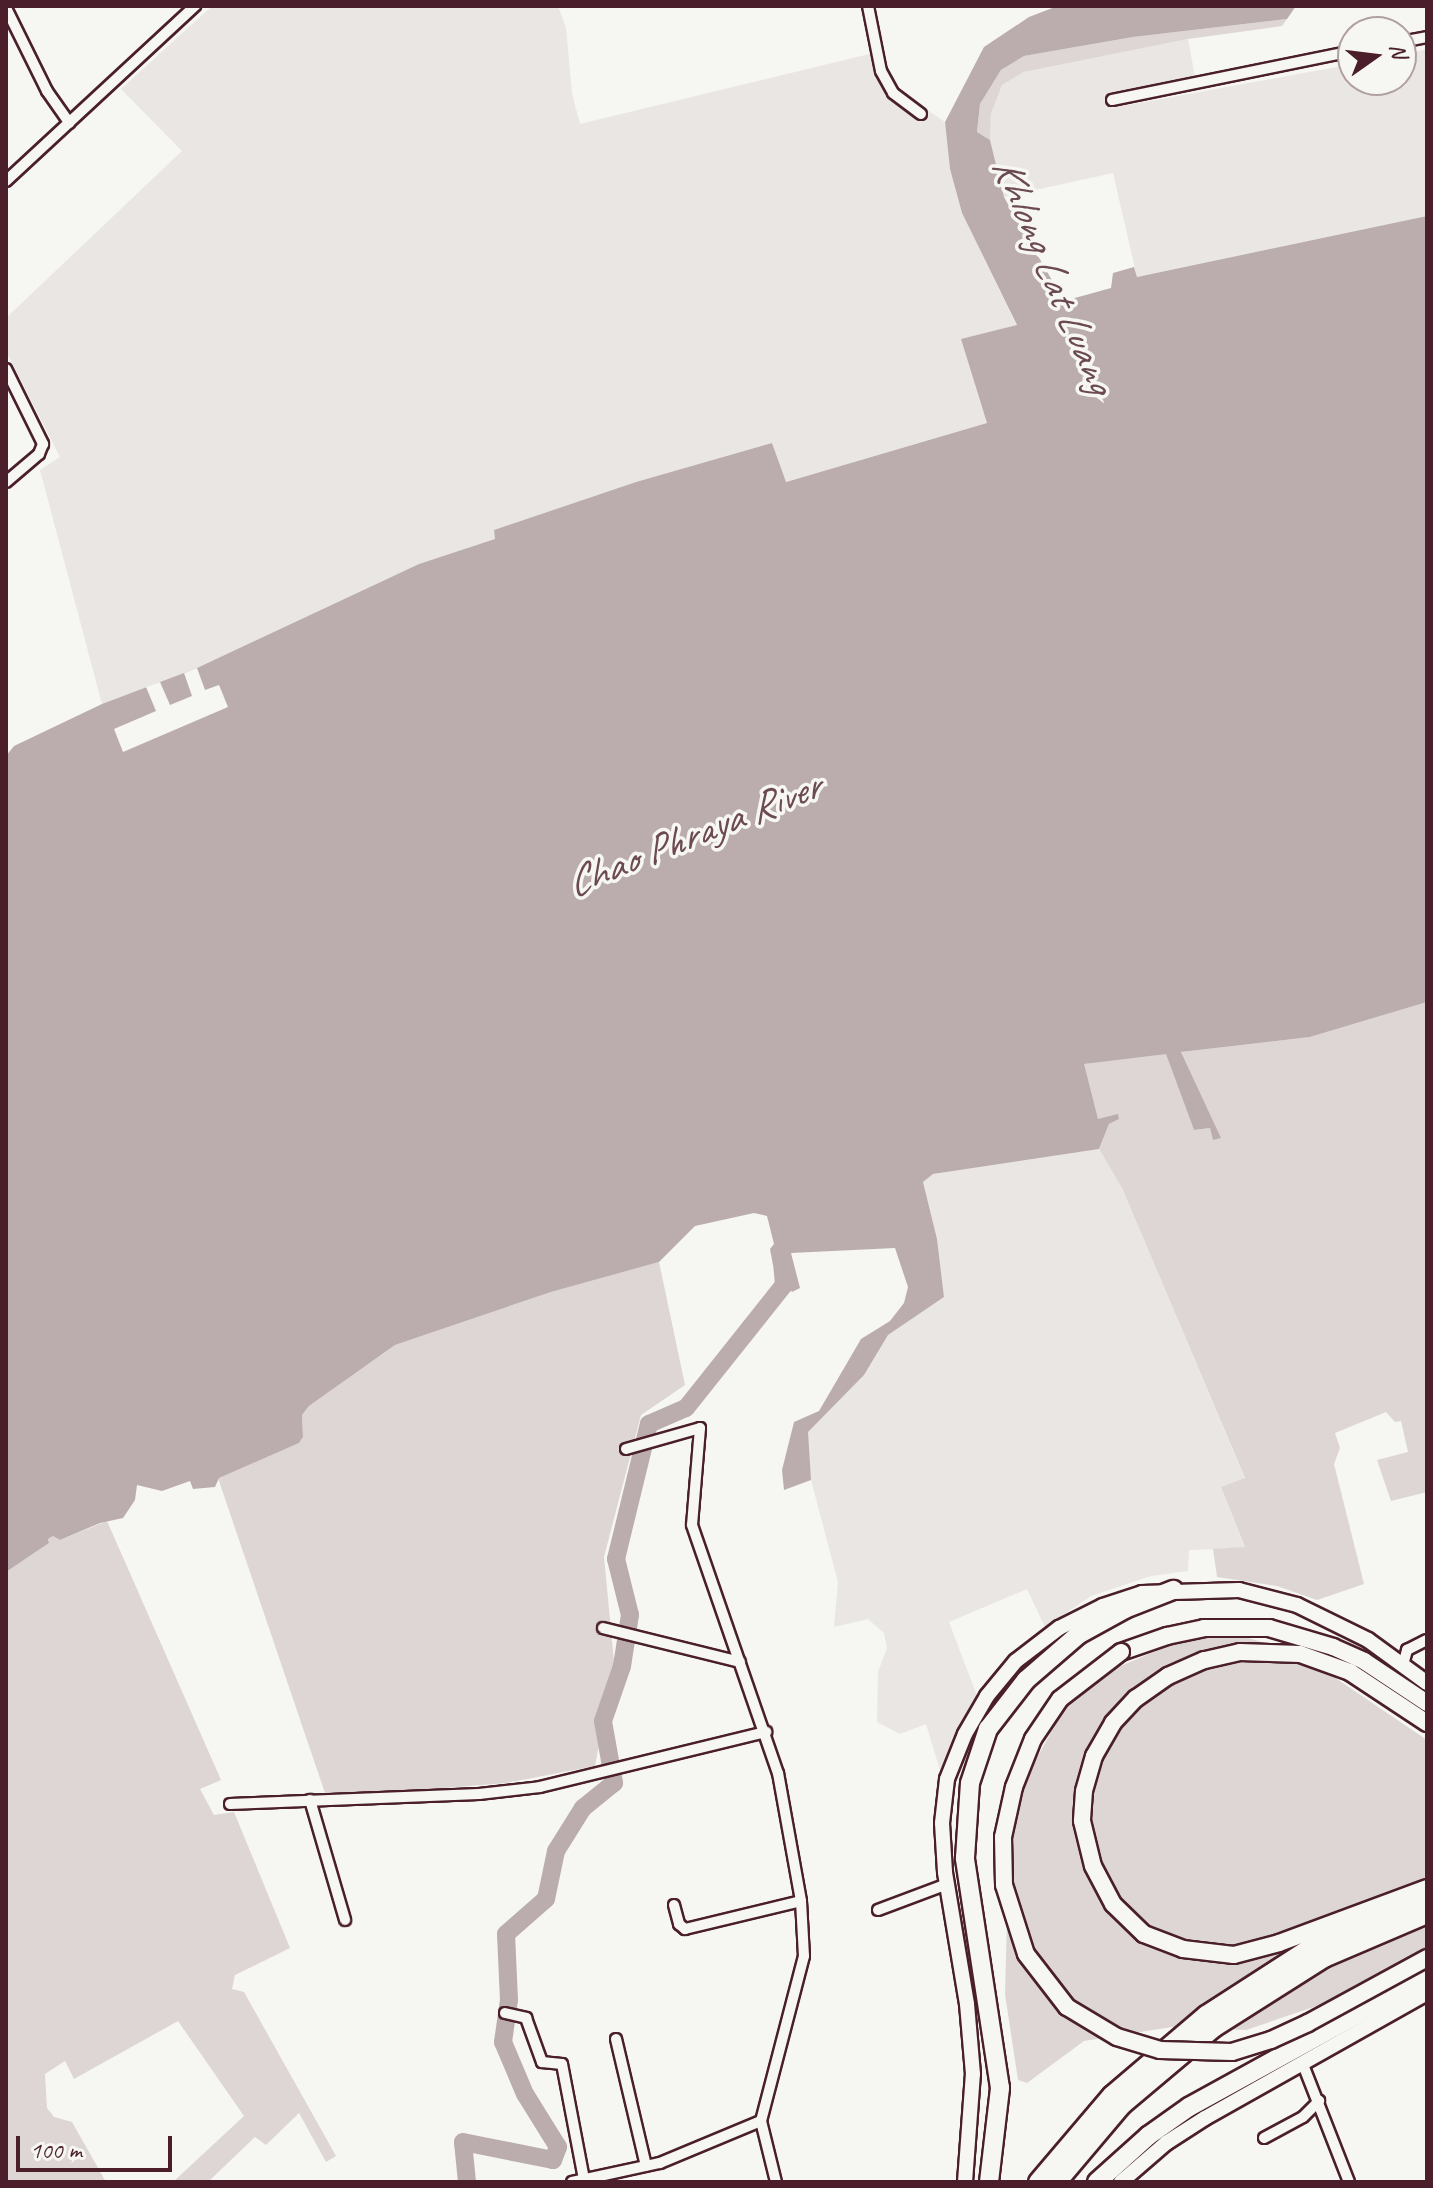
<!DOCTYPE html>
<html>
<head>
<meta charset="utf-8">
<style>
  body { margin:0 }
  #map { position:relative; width:1433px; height:2188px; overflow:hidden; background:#f6f6f2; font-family:Caveat,sans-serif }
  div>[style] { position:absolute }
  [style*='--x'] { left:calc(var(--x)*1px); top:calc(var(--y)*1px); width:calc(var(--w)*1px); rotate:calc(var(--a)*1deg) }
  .built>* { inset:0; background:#e9e6e3 }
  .green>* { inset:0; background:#ddd6d5 }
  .water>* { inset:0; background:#bbadae }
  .pier>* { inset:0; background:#f6f6f2 }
  .river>* { height:18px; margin:-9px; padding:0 9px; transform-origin:9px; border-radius:9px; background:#bbadae }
  .roads { filter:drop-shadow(2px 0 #4a1f2b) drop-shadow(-2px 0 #4a1f2b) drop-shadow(0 2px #4a1f2b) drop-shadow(0 -2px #4a1f2b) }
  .street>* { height:10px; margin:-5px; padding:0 5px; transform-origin:5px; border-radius:5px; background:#f6f6f2 }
  .secondary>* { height:14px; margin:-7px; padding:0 7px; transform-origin:7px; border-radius:7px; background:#f6f6f2 }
  .primary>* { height:16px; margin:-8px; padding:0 8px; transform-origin:8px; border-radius:8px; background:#f6f6f2 }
  .highway>* { height:18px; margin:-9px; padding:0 9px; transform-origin:9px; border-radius:9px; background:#f6f6f2 }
  .bridges { filter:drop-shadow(2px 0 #4a1f2b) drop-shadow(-2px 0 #4a1f2b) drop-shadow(0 2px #4a1f2b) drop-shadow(0 -2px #4a1f2b) }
  .primary-bridge>* { height:16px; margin:-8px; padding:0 8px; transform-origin:8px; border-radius:8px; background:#f6f6f2 }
  span { translate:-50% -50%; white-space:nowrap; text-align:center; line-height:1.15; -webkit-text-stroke:7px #f6f6f2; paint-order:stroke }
  .water-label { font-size:42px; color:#6c4a52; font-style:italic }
  .frame { position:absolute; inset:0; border:8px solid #4a1f2b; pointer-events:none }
  .north { position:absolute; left:1337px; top:16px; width:80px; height:80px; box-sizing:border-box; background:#f6f6f2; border:2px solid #b1a0a2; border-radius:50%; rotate:76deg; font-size:22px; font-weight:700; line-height:32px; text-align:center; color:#4a1f2b }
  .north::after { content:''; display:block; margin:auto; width:28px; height:36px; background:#4a1f2b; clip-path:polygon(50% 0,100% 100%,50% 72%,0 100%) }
  .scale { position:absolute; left:16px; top:2136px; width:156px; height:36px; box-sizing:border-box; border:4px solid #4a1f2b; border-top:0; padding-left:10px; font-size:24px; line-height:28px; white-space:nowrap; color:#4a1f2b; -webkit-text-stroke:6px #f6f6f2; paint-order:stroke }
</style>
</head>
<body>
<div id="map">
  <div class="built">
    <div style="clip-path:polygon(212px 6px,558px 6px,566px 28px,572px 94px,580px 124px,882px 51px,895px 88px,945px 122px,950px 169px,962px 213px,1017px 326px,962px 340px,987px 423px,785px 482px,772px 443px,636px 482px,494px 530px,496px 539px,419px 564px,197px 668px,102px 704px,40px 470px,60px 457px,6px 351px,6px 318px,182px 151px,121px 89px)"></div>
    <div style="clip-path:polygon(1188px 39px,1195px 77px,1109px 93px,1112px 108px,1353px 64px,1353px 80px,1401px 80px,1401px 55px,1427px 49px,1427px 216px,1137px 277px,1113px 173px,1004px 197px,990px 140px,991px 114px,1002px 85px,1024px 72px)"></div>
    <div style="clip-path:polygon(1099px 1149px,1122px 1188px,1245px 1479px,1221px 1487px,1245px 1548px,1189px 1550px,1188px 1571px,1151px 1576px,1091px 1596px,1045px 1627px,1027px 1589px,949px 1622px,977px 1696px,940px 1770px,926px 1724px,900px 1734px,877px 1722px,878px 1672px,887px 1648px,884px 1633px,868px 1619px,834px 1627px,838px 1582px,811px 1480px,807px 1432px,864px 1375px,888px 1335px,944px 1297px,937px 1239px,923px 1182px,933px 1174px)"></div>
  </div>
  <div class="green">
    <div style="clip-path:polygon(1287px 19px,1282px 26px,1188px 39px,1024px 72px,1002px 85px,991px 114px,990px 140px,977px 132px,980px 104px,1001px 70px,1024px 56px,1133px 37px)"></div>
    <div style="clip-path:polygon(1427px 1002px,1427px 1492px,1391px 1501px,1377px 1460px,1408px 1452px,1401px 1421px,1395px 1422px,1386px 1412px,1335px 1433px,1340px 1448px,1334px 1464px,1364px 1584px,1317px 1600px,1277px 1586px,1217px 1577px,1213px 1549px,1245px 1547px,1221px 1487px,1245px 1478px,1122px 1188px,1099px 1149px,1109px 1124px,1119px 1119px,1118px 1115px,1098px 1120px,1083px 1064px,1166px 1053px,1194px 1130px,1210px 1128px,1213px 1139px,1220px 1137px,1181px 1052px,1310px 1037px)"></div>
    <div style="clip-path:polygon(659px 1262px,685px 1385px,641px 1415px,604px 1557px,614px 1661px,595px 1766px,506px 1783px,383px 1793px,325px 1793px,218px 1478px,299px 1443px,303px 1437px,302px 1415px,309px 1406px,395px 1345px,551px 1292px)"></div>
    <div style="clip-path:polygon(107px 1521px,221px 1780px,200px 1789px,214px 1815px,234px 1812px,290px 1948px,235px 1975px,232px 1989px,244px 1992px,336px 2156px,326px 2162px,299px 2113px,266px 2145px,255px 2137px,208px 2182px,173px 2182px,244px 2116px,178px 2021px,74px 2079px,65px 2061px,45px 2074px,47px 2108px,54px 2117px,72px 2122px,106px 2182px,6px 2182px,6px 1572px,49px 1543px,48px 1539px,53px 1536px,60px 1540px)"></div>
    <div style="clip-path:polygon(1213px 1627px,1300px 1654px,1427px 1740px,1427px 1957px,1346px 1996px,1246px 2030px,1172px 2027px,1084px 2041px,1027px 2083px,1018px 2080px,1005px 1994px,1010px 1806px,1078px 1684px)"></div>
  </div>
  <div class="water">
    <div style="clip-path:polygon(1296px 6px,1287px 19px,1133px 37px,1024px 56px,1001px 70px,980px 104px,977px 132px,990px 140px,1004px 197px,1064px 301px,1111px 288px,1113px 273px,1134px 267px,1137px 277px,1427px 216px,1427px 1002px,1310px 1037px,1181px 1052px,1221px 1138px,1213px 1140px,1210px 1128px,1194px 1130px,1166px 1054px,1084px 1064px,1098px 1119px,1118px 1114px,1119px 1119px,1109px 1124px,1099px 1149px,933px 1174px,923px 1182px,937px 1239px,944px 1297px,888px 1335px,864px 1375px,808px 1432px,811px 1480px,784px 1490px,782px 1470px,794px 1422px,819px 1411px,861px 1339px,890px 1321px,904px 1303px,908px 1287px,895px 1248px,791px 1253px,800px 1288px,792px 1292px,773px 1265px,770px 1249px,774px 1244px,767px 1216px,754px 1213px,695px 1226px,659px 1262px,551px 1292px,395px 1345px,309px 1406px,302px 1415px,303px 1437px,299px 1443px,219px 1478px,215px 1487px,193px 1489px,190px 1481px,162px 1491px,137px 1485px,135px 1500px,123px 1518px,100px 1523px,60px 1540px,53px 1536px,48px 1539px,49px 1543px,6px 1572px,6px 756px,14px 746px,102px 704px,197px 668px,419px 564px,495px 539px,494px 530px,636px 482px,772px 443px,786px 482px,987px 423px,961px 339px,1017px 325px,962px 213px,950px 169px,945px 122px,984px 47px,1029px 17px,1055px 7px)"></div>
  </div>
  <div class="pier">
    <div style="clip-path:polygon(197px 668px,205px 690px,219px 685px,228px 707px,123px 752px,114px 729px,156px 711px,146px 687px,160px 682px,170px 705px,192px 696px,184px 673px)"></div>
  </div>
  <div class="river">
    <div style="--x:467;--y:2182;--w:40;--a:-95.7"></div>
    <div style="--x:463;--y:2142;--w:92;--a:11.3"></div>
    <div style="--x:553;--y:2160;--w:14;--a:-69"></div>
    <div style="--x:558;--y:2147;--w:62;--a:-121.9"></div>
    <div style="--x:525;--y:2094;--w:56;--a:-112.9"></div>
    <div style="--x:503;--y:2042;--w:42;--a:-81.9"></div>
    <div style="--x:509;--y:2000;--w:66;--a:-92.6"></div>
    <div style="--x:506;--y:1934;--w:53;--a:-41.2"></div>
    <div style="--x:546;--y:1899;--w:49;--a:-78.2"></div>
    <div style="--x:556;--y:1851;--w:51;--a:-57.9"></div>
    <div style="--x:583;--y:1808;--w:40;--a:-39"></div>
    <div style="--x:614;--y:1783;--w:63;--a:-100.1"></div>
    <div style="--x:603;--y:1721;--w:58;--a:-70.9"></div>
    <div style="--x:622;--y:1666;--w:52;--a:-81.1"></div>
    <div style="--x:630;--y:1615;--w:58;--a:-104"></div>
    <div style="--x:616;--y:1559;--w:139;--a:-76.3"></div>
    <div style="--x:649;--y:1424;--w:40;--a:-23.4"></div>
    <div style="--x:686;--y:1408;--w:157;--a:-51.5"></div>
    <div style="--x:784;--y:1285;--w:22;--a:-95"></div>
  </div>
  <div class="roads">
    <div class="street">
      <div style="--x:868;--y:6;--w:66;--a:78.7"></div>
      <div style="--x:881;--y:71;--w:25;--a:61"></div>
      <div style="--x:893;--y:93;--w:35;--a:37"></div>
      <div style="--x:6;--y:8;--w:93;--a:63.7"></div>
      <div style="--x:47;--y:91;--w:39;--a:55"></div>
      <div style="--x:1401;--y:42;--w:26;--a:-11"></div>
      <div style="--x:1112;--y:100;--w:246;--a:-11.5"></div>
      <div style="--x:6;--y:181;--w:258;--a:-42.8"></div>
      <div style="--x:6;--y:369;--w:84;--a:63.7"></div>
      <div style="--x:43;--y:444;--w:11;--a:112"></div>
      <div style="--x:39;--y:454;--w:43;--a:139.7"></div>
      <div style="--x:626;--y:1449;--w:77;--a:-15.8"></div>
      <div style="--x:700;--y:1428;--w:97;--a:94.7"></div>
      <div style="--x:692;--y:1525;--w:262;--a:70.9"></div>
      <div style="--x:778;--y:1773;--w:130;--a:79.8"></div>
      <div style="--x:801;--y:1901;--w:55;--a:86.9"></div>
      <div style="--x:804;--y:1956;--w:171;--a:104.6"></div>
      <div style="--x:761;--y:2121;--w:63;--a:76.2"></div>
      <div style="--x:603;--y:1628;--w:141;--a:13.9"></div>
      <div style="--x:1403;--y:1665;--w:16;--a:-75"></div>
      <div style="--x:1407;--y:1650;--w:22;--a:-27"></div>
      <div style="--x:310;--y:1800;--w:125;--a:73.7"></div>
      <div style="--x:230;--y:1804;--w:249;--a:-2.3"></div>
      <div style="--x:479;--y:1794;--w:61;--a:-6.5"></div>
      <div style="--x:540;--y:1787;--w:233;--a:-13.7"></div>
      <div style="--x:674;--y:1905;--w:20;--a:75"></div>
      <div style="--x:679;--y:1924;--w:8;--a:40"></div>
      <div style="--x:685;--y:1929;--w:119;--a:-13.6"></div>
      <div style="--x:878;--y:1910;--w:74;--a:-20.6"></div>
      <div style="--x:505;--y:2013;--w:22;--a:13"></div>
      <div style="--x:526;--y:2018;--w:47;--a:70"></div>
      <div style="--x:542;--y:2062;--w:20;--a:6"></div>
      <div style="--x:562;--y:2064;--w:117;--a:79.2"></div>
      <div style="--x:616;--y:2039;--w:130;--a:76.7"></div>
      <div style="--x:1302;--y:2062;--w:129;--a:68.6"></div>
      <div style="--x:1264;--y:2138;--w:44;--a:-28.3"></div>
      <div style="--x:1303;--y:2117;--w:23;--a:-45"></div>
      <div style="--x:572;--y:2182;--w:90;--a:-12.2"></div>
      <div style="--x:660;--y:2163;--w:109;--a:-22.6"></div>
    </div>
    <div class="secondary">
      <div style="--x:965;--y:2182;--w:108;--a:-85.8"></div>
      <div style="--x:973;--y:2074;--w:70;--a:-94.9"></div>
      <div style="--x:967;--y:2004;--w:134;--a:-99.5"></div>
      <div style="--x:945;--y:1872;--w:49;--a:-93.5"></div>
      <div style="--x:942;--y:1823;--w:44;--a:-83.5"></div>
      <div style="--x:947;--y:1779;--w:48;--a:-68.2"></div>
      <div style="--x:965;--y:1734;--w:44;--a:-59.9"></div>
      <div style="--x:987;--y:1696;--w:45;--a:-50.4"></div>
      <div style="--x:1016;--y:1661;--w:54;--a:-37.5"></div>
      <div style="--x:1059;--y:1628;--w:49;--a:-26.6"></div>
      <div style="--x:1103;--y:1606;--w:41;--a:-18.4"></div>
      <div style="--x:1142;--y:1593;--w:97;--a:-1.8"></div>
      <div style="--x:1239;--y:1590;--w:60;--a:14.5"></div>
      <div style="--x:1297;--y:1605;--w:79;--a:26.2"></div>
      <div style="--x:1368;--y:1640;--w:73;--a:36.1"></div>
      <div style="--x:1121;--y:2182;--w:60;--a:-40.9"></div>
      <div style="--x:1166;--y:2143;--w:46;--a:-32.7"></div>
      <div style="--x:1205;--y:2118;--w:255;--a:-29.4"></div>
    </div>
    <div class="primary">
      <div style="--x:1121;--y:1652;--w:49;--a:-19.2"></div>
      <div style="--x:1167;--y:1636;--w:38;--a:-12"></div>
      <div style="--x:1204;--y:1628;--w:65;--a:0"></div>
      <div style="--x:1269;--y:1628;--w:67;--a:16.5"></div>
      <div style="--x:1333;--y:1647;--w:34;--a:24"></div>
      <div style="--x:1364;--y:1661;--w:76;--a:33.7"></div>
      <div style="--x:1427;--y:1723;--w:92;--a:-146.5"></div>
      <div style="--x:1350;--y:1672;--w:53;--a:-160.2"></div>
      <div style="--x:1300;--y:1654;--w:60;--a:-178.1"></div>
      <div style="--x:1240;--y:1652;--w:37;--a:167"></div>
      <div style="--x:1204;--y:1660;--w:39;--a:156"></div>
      <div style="--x:1168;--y:1676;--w:39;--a:145"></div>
      <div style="--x:1136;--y:1698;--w:34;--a:133"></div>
      <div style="--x:1113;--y:1723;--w:38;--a:120"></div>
      <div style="--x:1094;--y:1756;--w:36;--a:106"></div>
      <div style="--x:1084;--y:1791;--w:30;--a:94"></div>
      <div style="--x:1082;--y:1821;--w:46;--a:76.3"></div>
      <div style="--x:1093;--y:1866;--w:43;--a:62.2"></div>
      <div style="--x:1113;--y:1904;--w:43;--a:44.1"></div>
      <div style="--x:1144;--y:1934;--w:42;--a:21"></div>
      <div style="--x:1183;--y:1949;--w:51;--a:6.7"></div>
      <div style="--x:1234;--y:1955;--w:47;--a:-14.9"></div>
      <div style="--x:1279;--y:1943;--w:158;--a:-20.4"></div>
    </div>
    <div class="highway">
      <div style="--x:989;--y:2182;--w:95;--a:-83.3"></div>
      <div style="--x:1000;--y:2088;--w:233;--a:-98.7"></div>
      <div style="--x:965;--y:1858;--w:75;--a:-86.2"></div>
      <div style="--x:970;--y:1783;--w:57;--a:-71.6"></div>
      <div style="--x:988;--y:1729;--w:62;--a:-52.2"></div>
      <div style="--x:1026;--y:1680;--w:69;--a:-40.9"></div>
      <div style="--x:1078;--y:1635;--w:54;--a:-29"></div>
      <div style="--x:1125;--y:1609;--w:52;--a:-21.6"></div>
      <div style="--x:1038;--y:2182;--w:114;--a:-49.6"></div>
      <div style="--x:1112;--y:2095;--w:123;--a:-40.4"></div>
      <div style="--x:1206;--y:2015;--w:131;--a:-32.8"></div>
      <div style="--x:1316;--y:1944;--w:120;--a:-22.5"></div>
      <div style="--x:1057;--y:2182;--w:101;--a:-49.8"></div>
      <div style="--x:1122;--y:2105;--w:121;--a:-40"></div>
      <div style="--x:1215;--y:2027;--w:129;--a:-32.3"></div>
      <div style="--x:1324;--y:1958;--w:112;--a:-23.1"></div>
      <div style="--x:1097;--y:2182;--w:69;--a:-42"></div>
      <div style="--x:1148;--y:2136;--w:50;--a:-35.3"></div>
      <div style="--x:1189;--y:2107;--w:272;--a:-28.8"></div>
    </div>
  </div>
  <div class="bridges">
    <div class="primary-bridge">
      <div style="--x:1121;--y:1652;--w:77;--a:142.4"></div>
      <div style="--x:1060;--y:1699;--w:48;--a:124"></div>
      <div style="--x:1033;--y:1739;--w:52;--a:111.6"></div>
      <div style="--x:1014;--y:1787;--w:51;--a:102.4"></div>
      <div style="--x:1003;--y:1837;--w:48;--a:88.8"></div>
      <div style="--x:1004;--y:1885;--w:72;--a:72.3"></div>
      <div style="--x:1026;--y:1954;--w:67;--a:52.3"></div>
      <div style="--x:1067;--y:2007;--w:58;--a:31"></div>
      <div style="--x:1117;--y:2037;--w:45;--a:16.8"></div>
      <div style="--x:1160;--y:2050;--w:72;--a:1.6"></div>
      <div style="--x:1232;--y:2052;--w:41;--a:-17.1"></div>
      <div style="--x:1271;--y:2040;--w:41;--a:-24.7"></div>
      <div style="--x:1308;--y:2023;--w:136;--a:-28.6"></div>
    </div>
  </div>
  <div class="water-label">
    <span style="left:1053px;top:275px;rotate:67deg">Khlong Lat Luang</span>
    <span style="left:693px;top:835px;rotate:-22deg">Chao Phraya River</span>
  </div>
  <div class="frame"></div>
  <div class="north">N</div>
  <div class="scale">100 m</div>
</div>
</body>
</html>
